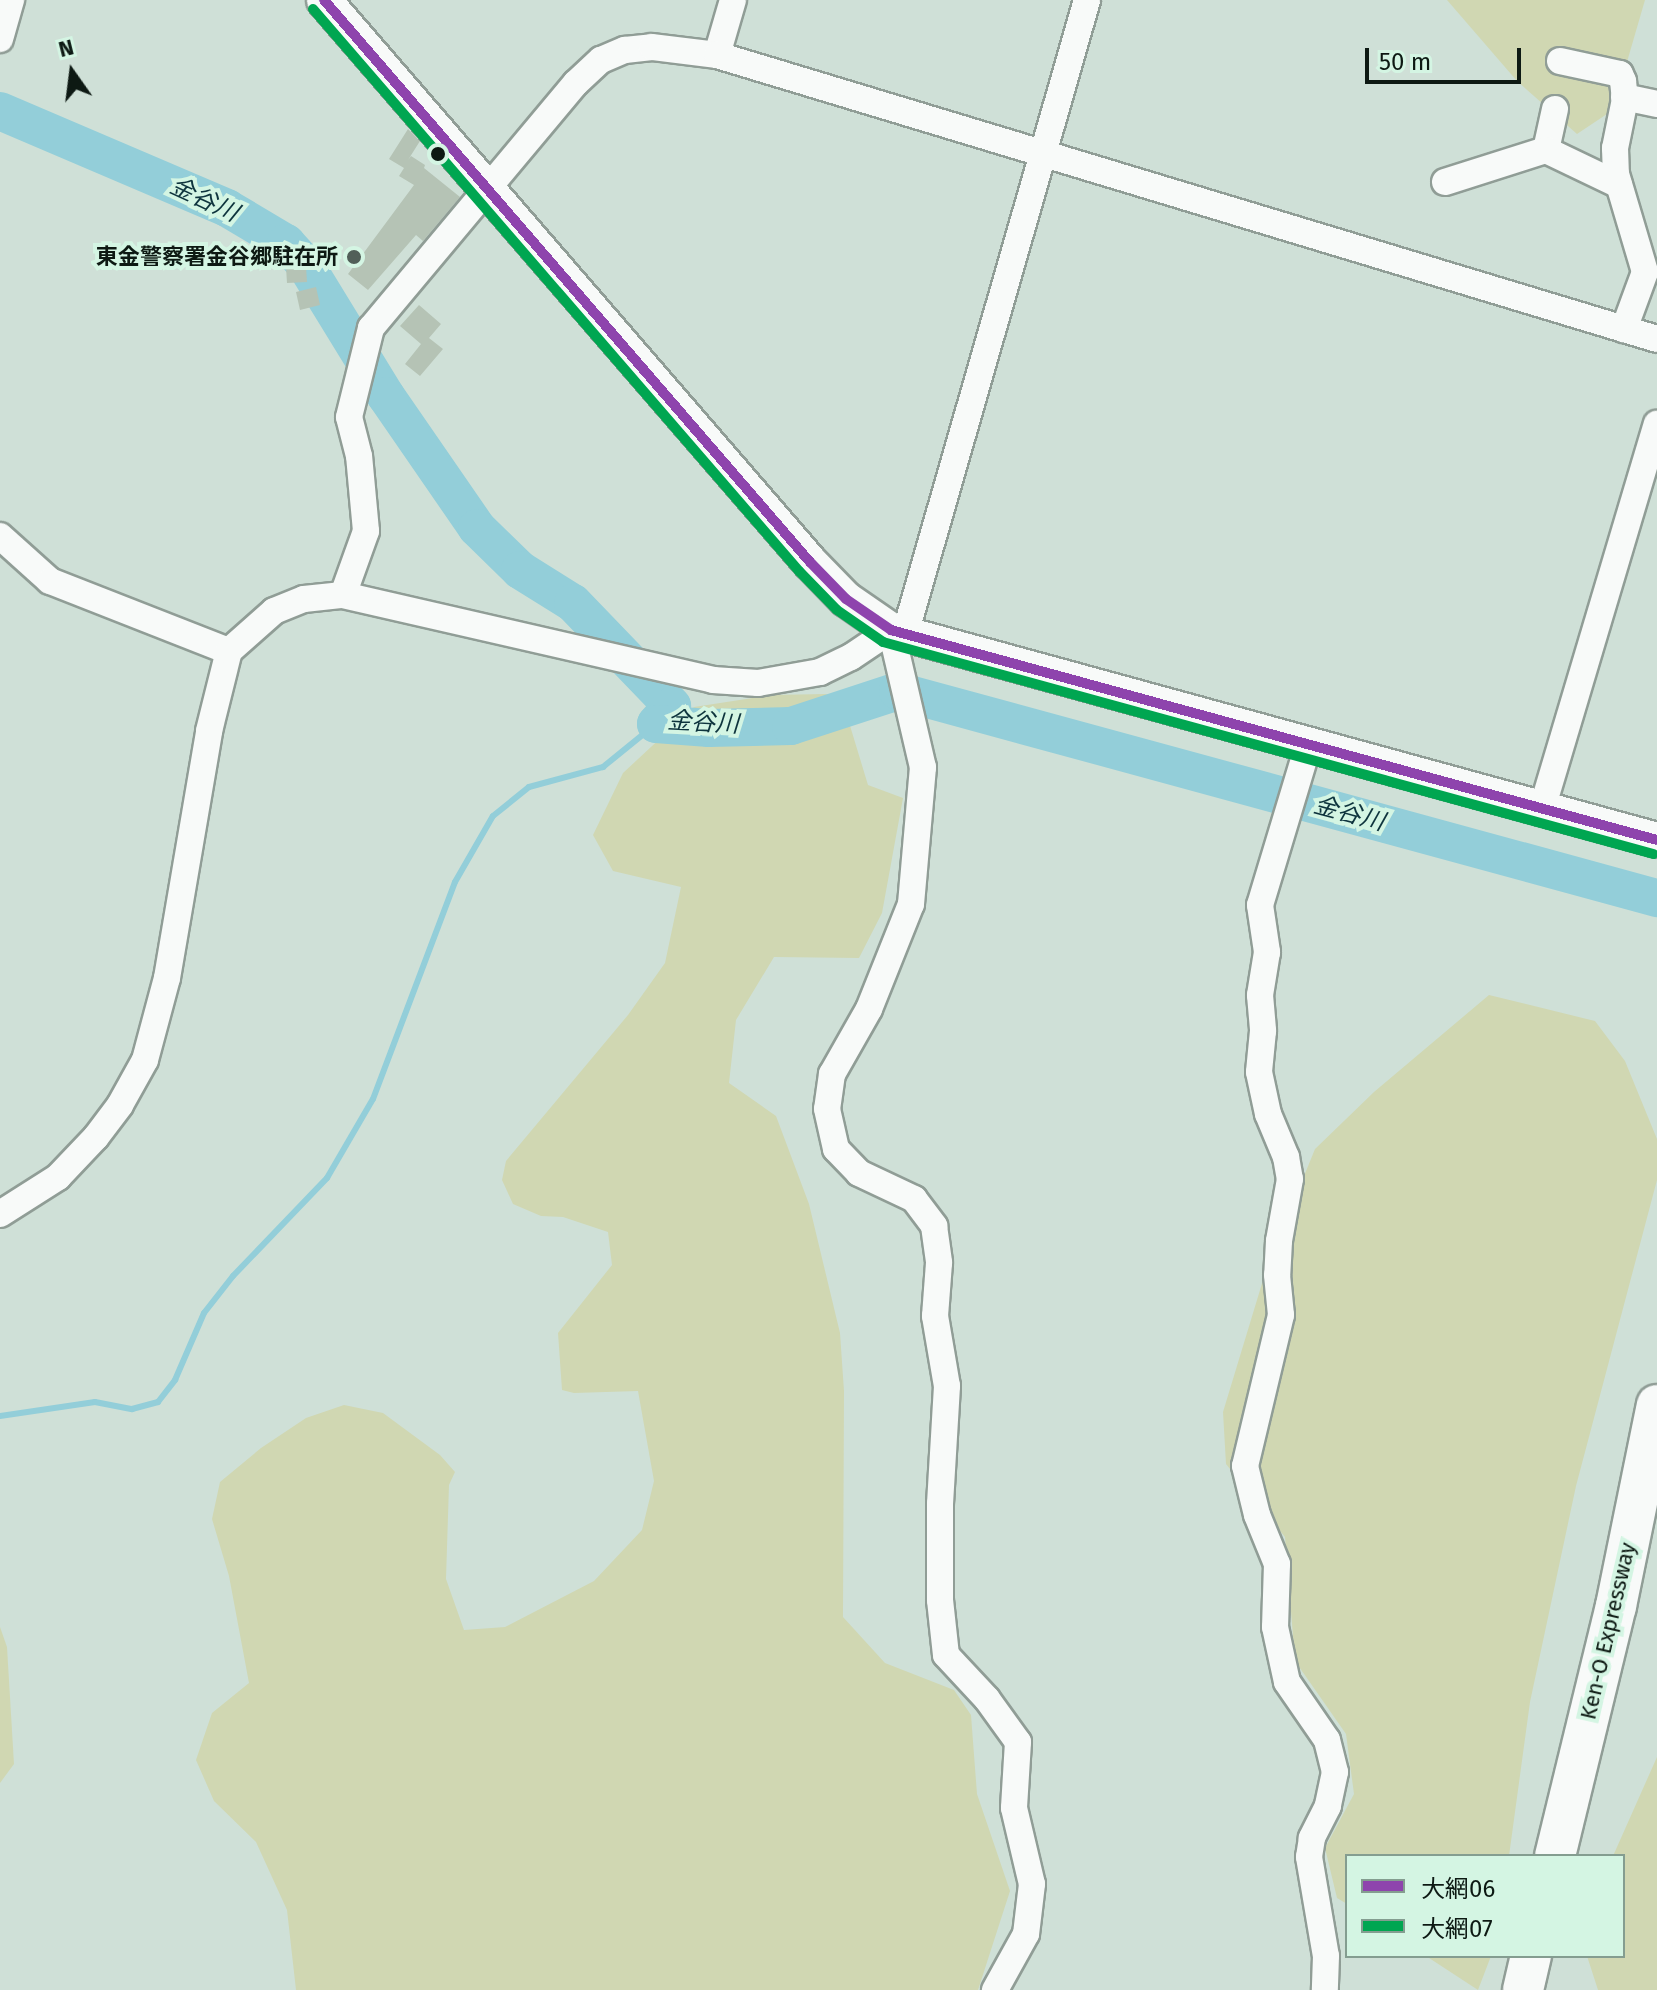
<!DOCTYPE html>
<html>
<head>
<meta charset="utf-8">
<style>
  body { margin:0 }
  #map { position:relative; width:1657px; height:1990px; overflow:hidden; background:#cfe0d7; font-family:"Fira Sans","Noto Sans JP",sans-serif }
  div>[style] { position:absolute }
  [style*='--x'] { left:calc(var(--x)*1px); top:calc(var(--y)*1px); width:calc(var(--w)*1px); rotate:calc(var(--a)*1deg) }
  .green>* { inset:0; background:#d0d7b2 }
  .stream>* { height:6px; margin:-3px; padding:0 3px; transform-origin:3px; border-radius:3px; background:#93ced9 }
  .river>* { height:38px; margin:-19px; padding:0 19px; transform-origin:19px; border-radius:19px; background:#93ced9 }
  .building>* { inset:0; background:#b5c3b5 }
  .roads { filter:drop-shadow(2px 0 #909d96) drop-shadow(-2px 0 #909d96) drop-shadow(0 2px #909d96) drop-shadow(0 -2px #909d96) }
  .minor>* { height:26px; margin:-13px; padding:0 13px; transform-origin:13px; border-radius:13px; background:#f8faf9 }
  .major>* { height:34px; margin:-17px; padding:0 17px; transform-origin:17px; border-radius:17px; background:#f8faf9 }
  .highway>* { height:40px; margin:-20px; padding:0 20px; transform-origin:20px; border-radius:20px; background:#f8faf9 }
  .bus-1>* { height:10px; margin:-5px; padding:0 5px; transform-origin:5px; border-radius:5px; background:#8e44ad }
  .bus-2>* { height:10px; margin:-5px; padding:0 5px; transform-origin:5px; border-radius:5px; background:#00a651 }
  .dots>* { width:22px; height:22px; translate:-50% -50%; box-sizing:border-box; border:4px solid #d4f5e3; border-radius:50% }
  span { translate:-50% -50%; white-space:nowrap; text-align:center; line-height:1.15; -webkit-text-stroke:8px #d4f5e3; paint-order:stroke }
  .poi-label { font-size:22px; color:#0d1913; font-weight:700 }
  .right { translate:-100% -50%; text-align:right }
  .street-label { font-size:22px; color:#0d1913 }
  .water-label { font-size:24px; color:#0e343d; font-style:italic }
  .legend { position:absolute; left:1345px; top:1854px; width:280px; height:104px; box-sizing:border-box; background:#d4f5e3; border:2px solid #849d90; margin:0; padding:10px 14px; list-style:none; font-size:24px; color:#0d1913 }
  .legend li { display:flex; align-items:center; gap:16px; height:40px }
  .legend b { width:40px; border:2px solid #849d90 }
  .north { position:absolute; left:32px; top:32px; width:80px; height:80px; -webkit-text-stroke:6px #d4f5e3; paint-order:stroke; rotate:346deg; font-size:22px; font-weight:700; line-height:32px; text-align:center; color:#0d1913 }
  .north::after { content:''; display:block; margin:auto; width:28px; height:36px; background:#0d1913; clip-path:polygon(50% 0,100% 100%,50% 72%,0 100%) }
  .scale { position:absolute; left:1365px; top:48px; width:156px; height:36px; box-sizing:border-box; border:4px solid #0d1913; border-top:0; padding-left:10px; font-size:24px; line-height:28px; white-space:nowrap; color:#0d1913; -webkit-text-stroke:6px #d4f5e3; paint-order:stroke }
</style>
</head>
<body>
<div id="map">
  <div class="green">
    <div style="clip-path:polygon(1447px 0,1645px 0,1613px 110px,1577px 134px,1517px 81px)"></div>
    <div style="clip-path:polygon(825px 694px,841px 696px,868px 785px,903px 798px,882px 913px,859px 958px,774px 957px,736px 1020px,729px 1083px,776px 1116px,809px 1204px,840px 1333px,844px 1391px,843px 1617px,885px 1663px,954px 1690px,971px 1715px,977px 1794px,1010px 1891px,978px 1990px,296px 1990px,287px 1910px,256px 1842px,214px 1801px,196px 1760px,212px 1713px,249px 1683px,229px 1576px,212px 1519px,220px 1482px,261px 1448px,306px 1418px,344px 1405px,383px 1413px,440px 1455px,455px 1472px,449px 1485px,446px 1579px,464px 1630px,505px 1627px,594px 1581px,642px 1530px,654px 1481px,638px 1391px,574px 1393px,562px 1390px,558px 1333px,612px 1265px,608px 1232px,563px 1217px,541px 1216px,513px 1204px,502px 1180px,506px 1161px,628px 1015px,665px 963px,681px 887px,613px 871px,593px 835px,623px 773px,694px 707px,773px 695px)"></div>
    <div style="clip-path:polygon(1489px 995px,1595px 1021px,1625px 1061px,1657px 1139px,1657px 1180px,1576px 1486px,1530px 1702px,1509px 1856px,1347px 1856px,1347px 1904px,1337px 1898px,1325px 1848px,1354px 1794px,1346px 1734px,1295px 1661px,1285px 1537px,1226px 1464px,1223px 1412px,1267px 1267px,1315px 1149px,1374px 1092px)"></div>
    <div style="clip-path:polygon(0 1627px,7px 1647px,14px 1764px,0 1783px)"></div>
    <div style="clip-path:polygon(1657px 1757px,1657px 1990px,1598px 1990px,1587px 1956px,1623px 1956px,1623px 1856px,1613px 1856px)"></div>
    <div style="clip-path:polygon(1426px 1956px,1491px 1956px,1478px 1990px)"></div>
  </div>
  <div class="stream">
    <div style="--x:0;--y:1416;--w:96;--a:-8.4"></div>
    <div style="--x:95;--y:1402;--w:38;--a:11"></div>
    <div style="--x:132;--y:1409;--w:27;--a:-15"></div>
    <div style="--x:158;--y:1402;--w:28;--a:-52"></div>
    <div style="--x:175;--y:1380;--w:73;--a:-66.6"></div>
    <div style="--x:204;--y:1313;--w:47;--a:-51.9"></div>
    <div style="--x:233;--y:1276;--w:136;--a:-46.2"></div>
    <div style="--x:327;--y:1178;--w:91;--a:-59.8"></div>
    <div style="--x:373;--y:1099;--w:232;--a:-69.3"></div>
    <div style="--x:455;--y:882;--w:76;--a:-60.1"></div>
    <div style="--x:493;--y:816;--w:46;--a:-38.9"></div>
    <div style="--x:529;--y:787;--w:77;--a:-15.1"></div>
    <div style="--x:603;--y:767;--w:68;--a:-39.1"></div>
  </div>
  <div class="river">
    <div style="--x:0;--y:111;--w:247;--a:23.1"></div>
    <div style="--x:227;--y:208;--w:69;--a:30.7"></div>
    <div style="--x:286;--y:243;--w:28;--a:48"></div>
    <div style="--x:305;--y:264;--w:155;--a:58.5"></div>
    <div style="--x:386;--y:396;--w:160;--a:55.4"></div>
    <div style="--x:477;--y:528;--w:60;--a:44.3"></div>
    <div style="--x:520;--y:570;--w:62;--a:31.9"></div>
    <div style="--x:573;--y:603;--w:143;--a:46.1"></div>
    <div style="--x:672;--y:706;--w:24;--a:132"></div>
    <div style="--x:656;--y:724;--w:53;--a:4.3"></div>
    <div style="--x:709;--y:728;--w:82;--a:-1.4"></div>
    <div style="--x:791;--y:726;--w:113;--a:-18.1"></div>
    <div style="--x:898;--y:691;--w:787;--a:15.26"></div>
  </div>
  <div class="building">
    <div style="clip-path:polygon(408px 129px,420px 141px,408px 160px,411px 156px,425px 165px,424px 168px,460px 197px,423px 241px,416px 235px,368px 290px,348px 274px,414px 185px,399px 176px,404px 168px,389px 159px)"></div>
    <div style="clip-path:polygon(305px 250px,307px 282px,287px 283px,285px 251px)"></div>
    <div style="clip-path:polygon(316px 287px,320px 305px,300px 310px,296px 292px)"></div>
    <div style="clip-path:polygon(419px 305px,441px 324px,429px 338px,443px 349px,420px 376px,405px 364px,421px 344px,400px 326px)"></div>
  </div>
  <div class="roads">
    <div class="minor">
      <div style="--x:0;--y:39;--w:41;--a:-74.2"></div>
      <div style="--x:717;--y:55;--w:57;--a:-73.8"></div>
      <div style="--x:1560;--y:61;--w:61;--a:12.2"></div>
      <div style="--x:1620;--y:74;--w:8;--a:67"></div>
      <div style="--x:1623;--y:81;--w:18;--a:84"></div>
      <div style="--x:1625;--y:99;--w:50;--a:101.5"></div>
      <div style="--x:1615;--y:148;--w:26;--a:88"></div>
      <div style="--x:1616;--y:174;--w:102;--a:73.5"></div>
      <div style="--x:1645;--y:272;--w:61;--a:110.2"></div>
      <div style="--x:1624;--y:97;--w:34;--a:12"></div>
      <div style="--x:1546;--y:150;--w:42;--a:-77.6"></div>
      <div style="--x:1445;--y:182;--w:106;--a:-17.6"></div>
      <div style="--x:1546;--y:150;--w:81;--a:25.6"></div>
      <div style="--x:0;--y:536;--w:67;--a:42"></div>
      <div style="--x:50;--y:581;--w:192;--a:21.4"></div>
      <div style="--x:343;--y:595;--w:68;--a:-70.2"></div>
      <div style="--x:366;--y:531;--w:75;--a:-95.3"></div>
      <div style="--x:359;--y:456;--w:40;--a:-104.4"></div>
      <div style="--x:349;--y:417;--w:92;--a:-76.1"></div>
      <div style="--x:371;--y:328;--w:319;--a:-50.1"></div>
      <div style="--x:576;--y:83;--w:34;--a:-43"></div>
      <div style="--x:601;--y:60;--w:26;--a:-23"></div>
      <div style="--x:625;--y:50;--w:27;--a:-6"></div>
      <div style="--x:652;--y:47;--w:65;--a:7"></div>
      <div style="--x:717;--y:55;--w:982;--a:16.81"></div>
      <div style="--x:905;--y:634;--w:660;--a:-73.98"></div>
      <div style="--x:1308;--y:746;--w:166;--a:106.8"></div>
      <div style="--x:1260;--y:905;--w:48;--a:81.5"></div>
      <div style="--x:1267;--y:952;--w:44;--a:99.2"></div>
      <div style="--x:1260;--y:995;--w:36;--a:85"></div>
      <div style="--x:1263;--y:1031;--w:41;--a:95.6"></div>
      <div style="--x:1259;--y:1072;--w:43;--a:77.9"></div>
      <div style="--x:1268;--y:1114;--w:47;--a:67.3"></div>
      <div style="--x:1286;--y:1157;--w:22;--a:80"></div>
      <div style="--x:1290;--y:1179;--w:63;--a:100.1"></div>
      <div style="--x:1279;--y:1241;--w:34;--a:93"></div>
      <div style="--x:1277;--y:1275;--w:40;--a:84.3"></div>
      <div style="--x:1281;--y:1315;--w:155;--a:103.4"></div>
      <div style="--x:1245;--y:1466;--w:50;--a:76.2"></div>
      <div style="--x:1257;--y:1515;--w:53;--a:67.8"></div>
      <div style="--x:1277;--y:1564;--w:63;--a:91.8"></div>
      <div style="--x:1275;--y:1627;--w:56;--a:77.7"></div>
      <div style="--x:1287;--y:1682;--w:70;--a:55.4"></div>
      <div style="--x:1327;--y:1740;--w:33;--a:76"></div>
      <div style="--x:1335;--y:1772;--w:35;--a:102"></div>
      <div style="--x:1328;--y:1806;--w:36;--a:117"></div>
      <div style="--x:1312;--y:1838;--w:19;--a:99"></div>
      <div style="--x:1309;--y:1857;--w:100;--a:80.3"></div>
      <div style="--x:1326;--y:1956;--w:34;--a:92"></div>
      <div style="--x:1542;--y:809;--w:402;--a:-73.4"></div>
      <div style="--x:0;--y:1214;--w:69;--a:-32.5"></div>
      <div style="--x:58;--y:1177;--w:55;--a:-46.5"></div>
      <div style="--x:96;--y:1137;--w:40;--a:-53"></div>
      <div style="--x:120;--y:1105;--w:51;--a:-60.9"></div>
      <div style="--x:145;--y:1060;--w:85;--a:-75"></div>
      <div style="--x:167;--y:978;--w:251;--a:-80.3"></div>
      <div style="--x:209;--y:731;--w:82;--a:-76"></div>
      <div style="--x:229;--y:651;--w:60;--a:-41.6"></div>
      <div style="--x:274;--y:611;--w:32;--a:-22"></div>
      <div style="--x:304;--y:599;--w:39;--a:-6"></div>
      <div style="--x:343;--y:595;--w:380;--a:12.9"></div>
      <div style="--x:713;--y:680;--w:45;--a:3.8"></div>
      <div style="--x:758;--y:683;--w:63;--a:-10.1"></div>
      <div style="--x:820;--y:672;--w:34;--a:-26"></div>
      <div style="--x:851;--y:657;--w:48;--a:-34"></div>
      <div style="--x:891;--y:630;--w:141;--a:76.9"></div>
      <div style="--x:923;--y:767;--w:138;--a:95"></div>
      <div style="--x:911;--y:904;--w:113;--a:111.8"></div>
      <div style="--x:869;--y:1009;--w:75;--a:119.6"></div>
      <div style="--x:832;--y:1074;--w:35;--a:98"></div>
      <div style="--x:827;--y:1109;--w:41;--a:77.3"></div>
      <div style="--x:836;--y:1149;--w:33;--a:46"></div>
      <div style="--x:859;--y:1173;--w:61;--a:25.3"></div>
      <div style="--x:914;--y:1199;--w:34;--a:53"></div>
      <div style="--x:934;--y:1226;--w:37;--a:82"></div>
      <div style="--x:939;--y:1263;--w:53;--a:94.3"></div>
      <div style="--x:935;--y:1316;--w:71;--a:80.3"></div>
      <div style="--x:947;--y:1386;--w:118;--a:93.4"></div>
      <div style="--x:940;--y:1504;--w:96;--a:90"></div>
      <div style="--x:940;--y:1600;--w:55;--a:83.8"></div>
      <div style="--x:946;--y:1655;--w:60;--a:47"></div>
      <div style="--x:987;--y:1699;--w:53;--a:54.2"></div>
      <div style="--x:1018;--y:1742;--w:66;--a:93.5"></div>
      <div style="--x:1014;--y:1808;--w:78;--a:76.7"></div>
      <div style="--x:1032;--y:1884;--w:50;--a:96.8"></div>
      <div style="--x:1026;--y:1934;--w:64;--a:119"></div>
    </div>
    <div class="major">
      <div style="--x:324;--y:0;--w:743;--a:49.15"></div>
      <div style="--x:810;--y:562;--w:52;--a:45.8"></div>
      <div style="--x:846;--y:599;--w:55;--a:34.6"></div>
      <div style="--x:891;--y:630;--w:794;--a:15.33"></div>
    </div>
    <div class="highway">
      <div style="--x:1555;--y:1856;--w:257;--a:-76.3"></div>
      <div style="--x:1616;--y:1606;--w:205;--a:-78.5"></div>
      <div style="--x:1523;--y:1990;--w:35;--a:-77"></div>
    </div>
  </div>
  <div class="bus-1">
    <div style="--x:324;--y:0;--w:743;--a:49.15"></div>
    <div style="--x:810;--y:562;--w:52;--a:45.8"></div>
    <div style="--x:846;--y:599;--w:55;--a:34.6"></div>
    <div style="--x:891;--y:630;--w:794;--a:15.33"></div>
  </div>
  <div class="bus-2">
    <div style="--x:313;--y:9;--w:743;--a:49.15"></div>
    <div style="--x:799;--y:571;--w:54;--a:45.7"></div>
    <div style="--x:837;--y:610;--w:56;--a:34.8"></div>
    <div style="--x:883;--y:642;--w:799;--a:15.39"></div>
  </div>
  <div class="dots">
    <div style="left:438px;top:154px;background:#0d1913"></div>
    <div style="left:354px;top:257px;background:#515f58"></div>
  </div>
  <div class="poi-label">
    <span class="right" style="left:338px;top:257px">東金警察署金谷郷駐在所</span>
  </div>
  <div class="street-label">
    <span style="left:1608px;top:1631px;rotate:-77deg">Ken-O Expressway</span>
  </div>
  <div class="water-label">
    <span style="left:204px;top:200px;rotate:25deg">金谷川</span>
    <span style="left:703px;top:723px;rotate:3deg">金谷川</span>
    <span style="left:1349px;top:814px;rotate:15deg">金谷川</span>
  </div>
  <ul class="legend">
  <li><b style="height:10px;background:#8e44ad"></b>大網06</li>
  <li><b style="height:10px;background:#00a651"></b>大網07</li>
  </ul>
  <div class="north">N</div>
  <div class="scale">50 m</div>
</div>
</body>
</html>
